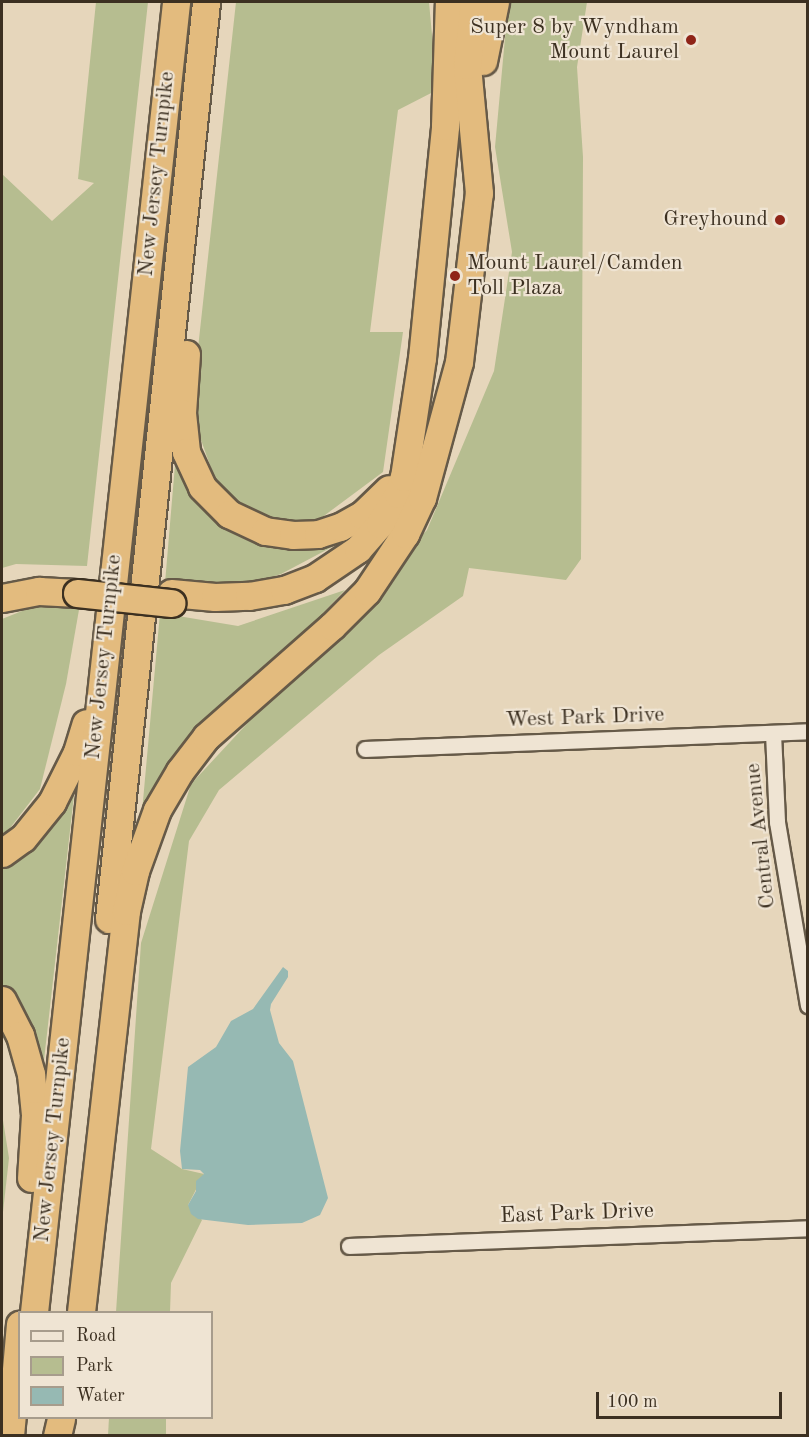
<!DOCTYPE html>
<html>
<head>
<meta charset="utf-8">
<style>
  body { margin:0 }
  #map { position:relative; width:809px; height:1437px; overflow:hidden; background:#e6d6bb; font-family:"Old Standard TT",serif }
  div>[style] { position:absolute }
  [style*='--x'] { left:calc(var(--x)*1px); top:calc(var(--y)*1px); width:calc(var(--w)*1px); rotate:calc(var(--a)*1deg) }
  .green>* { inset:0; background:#b6bd90 }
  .water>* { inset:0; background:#96b9b3 }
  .roads { filter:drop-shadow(2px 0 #665a48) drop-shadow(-2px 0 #665a48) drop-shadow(0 2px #665a48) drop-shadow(0 -2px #665a48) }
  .minor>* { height:15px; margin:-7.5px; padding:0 7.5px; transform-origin:7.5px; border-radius:7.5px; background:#efe4d3 }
  .motorway>* { height:27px; margin:-13.5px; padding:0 13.5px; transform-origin:13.5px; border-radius:13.5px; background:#e3bb7e }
  .bridges { filter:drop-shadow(2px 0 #3c3021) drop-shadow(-2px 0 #3c3021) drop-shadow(0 2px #3c3021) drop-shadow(0 -2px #3c3021) }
  .motorway-bridge>* { height:27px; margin:-13.5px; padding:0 13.5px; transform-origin:13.5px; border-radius:13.5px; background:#e3bb7e }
  .dots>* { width:16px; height:16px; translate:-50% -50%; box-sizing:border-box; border:3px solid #efe4d3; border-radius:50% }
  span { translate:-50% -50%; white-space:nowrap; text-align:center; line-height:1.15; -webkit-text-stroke:4.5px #efe4d3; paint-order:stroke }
  .poi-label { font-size:22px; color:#3c3021 }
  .right { translate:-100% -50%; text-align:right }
  .left { translate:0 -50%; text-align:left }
  .street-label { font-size:22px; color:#3c3021 }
  .frame { position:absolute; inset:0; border:3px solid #3c3021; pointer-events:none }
  .legend { position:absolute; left:18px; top:1311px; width:195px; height:108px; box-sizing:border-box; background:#efe4d3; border:2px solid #a79c8c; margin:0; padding:8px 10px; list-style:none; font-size:18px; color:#3c3021 }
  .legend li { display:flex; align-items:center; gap:12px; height:30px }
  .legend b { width:30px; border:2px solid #a79c8c }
  .scale { position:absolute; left:596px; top:1392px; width:186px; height:27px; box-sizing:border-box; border:3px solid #3c3021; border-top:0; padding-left:8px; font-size:18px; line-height:21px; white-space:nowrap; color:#3c3021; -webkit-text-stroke:4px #efe4d3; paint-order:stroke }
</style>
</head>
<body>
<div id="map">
  <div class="green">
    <div style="clip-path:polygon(96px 2px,148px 2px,87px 566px,16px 564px,2px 568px,2px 174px,52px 221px,94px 183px,78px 179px)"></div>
    <div style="clip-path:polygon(236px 2px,429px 2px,437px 90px,398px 110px,370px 332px,403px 332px,383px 472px,317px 521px,253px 522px,216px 482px,191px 412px)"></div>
    <div style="clip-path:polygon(511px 2px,587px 2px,577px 67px,583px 157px,581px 559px,566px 580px,469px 568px,463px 596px,379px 655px,219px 790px,189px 841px,151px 1149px,182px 1169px,204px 1174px,188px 1205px,202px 1220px,171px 1283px,170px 1312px,116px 1312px,141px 943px,191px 784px,427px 530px,494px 371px,512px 252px,495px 147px,507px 16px)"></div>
    <div style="clip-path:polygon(176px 453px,214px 520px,246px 539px,297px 545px,349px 538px,281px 574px,256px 582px,165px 583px)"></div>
    <div style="clip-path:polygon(345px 590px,291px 647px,141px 823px,160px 613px,238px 626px)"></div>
    <div style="clip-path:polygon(47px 601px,80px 604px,66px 684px,40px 789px,7px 832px,2px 833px,2px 619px)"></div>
    <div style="clip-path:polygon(74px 795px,43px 1069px,18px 1005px,2px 985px,2px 862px,27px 851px)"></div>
    <div style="clip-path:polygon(2px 1114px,9px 1158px,2px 1221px)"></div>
    <div style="clip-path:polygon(109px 1418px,166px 1418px,166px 1435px,108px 1435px)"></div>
  </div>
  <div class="water">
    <div style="clip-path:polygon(283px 967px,288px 971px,288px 977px,271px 1004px,270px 1010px,279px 1043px,293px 1061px,328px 1198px,320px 1215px,302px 1223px,248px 1225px,198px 1219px,191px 1214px,188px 1205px,196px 1191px,196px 1181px,204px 1174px,200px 1170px,182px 1169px,180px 1151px,188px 1067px,216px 1047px,231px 1021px,253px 1009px)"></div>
  </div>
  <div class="roads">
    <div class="minor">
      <div style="--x:773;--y:733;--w:89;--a:87.4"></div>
      <div style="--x:777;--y:822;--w:186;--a:80.4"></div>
      <div style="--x:365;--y:749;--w:443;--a:-2.3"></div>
      <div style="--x:349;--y:1246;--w:459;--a:-2.2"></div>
    </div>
    <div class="motorway">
      <div style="--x:483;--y:61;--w:60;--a:-78.5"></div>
      <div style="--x:186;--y:354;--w:59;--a:93.9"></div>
      <div style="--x:182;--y:413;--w:39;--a:84"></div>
      <div style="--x:186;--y:452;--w:38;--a:65"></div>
      <div style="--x:202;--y:487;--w:38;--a:45"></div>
      <div style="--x:229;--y:514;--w:40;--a:25"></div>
      <div style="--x:265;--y:531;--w:28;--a:8"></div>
      <div style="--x:293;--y:535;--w:25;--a:-2"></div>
      <div style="--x:318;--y:534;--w:23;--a:-18"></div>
      <div style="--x:340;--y:527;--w:25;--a:-29"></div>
      <div style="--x:362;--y:515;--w:37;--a:-44"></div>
      <div style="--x:171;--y:593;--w:44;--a:5.2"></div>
      <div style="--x:215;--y:597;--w:34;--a:-2"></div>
      <div style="--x:249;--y:596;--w:36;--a:-10"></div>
      <div style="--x:284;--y:590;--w:33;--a:-21"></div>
      <div style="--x:315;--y:578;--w:52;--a:-34"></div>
      <div style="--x:358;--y:549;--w:33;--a:-49"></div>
      <div style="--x:380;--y:524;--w:35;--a:-59"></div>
      <div style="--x:398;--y:494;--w:18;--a:-71"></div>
      <div style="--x:404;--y:477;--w:120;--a:-81.4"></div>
      <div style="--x:422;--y:358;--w:233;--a:-84.3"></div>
      <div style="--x:445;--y:126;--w:124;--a:-88.2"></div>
      <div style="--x:2;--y:598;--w:38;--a:-11"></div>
      <div style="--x:39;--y:591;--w:38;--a:3"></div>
      <div style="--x:2;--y:853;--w:26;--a:-36"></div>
      <div style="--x:23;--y:838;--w:46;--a:-51.1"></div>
      <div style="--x:52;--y:802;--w:56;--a:-63.4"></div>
      <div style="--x:77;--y:752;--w:30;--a:-73"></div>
      <div style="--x:109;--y:919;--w:922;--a:-83.96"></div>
      <div style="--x:2;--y:1000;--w:39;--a:63"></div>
      <div style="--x:20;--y:1035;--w:41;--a:74.2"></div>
      <div style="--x:31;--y:1074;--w:41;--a:84.4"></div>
      <div style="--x:35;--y:1115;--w:63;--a:93.6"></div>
      <div style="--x:34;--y:1312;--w:1318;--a:-83.81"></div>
      <div style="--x:81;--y:1312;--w:404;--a:-83.6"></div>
      <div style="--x:126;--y:911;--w:41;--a:-77.3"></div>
      <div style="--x:135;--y:871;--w:65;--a:-70.2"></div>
      <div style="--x:157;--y:810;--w:45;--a:-59.5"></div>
      <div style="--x:180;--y:771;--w:43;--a:-52.6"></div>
      <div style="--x:206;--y:737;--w:168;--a:-41.4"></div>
      <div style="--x:332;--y:626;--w:49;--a:-45"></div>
      <div style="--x:367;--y:591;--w:69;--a:-56.3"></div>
      <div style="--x:405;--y:534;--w:40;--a:-65"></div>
      <div style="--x:422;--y:498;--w:141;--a:-74.8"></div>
      <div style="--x:459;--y:362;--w:170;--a:-83.3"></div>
      <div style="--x:479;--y:193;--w:129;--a:-95.4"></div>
      <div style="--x:467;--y:65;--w:63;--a:-83.7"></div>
      <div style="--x:10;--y:1436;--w:112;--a:-84.9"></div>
      <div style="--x:57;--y:1436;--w:18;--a:-77"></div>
    </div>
  </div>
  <div class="bridges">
    <div class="motorway-bridge">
      <div style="--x:77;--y:593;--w:95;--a:6.1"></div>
    </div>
  </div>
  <div class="dots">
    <div style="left:691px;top:40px;background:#8f2418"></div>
    <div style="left:780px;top:220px;background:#8f2418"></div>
    <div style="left:455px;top:276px;background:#8f2418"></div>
  </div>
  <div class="poi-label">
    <span class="right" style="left:679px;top:40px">Super 8 by Wyndham<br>Mount Laurel</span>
    <span class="right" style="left:768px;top:220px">Greyhound</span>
    <span class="left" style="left:467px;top:276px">Mount Laurel/Camden<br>Toll Plaza</span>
  </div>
  <div class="street-label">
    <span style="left:157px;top:174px;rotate:-84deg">New Jersey Turnpike</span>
    <span style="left:104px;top:657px;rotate:-84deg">New Jersey Turnpike</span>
    <span style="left:585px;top:718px;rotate:-2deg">West Park Drive</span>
    <span style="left:761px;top:836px;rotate:-96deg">Central Avenue</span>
    <span style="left:53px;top:1140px;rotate:-84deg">New Jersey Turnpike</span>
    <span style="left:577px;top:1214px;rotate:-2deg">East Park Drive</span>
  </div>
  <div class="frame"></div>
  <ul class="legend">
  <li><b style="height:8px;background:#efe4d3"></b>Road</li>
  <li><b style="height:16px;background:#b6bd90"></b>Park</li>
  <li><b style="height:16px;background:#96b9b3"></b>Water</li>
  </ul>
  <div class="scale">100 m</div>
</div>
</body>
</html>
